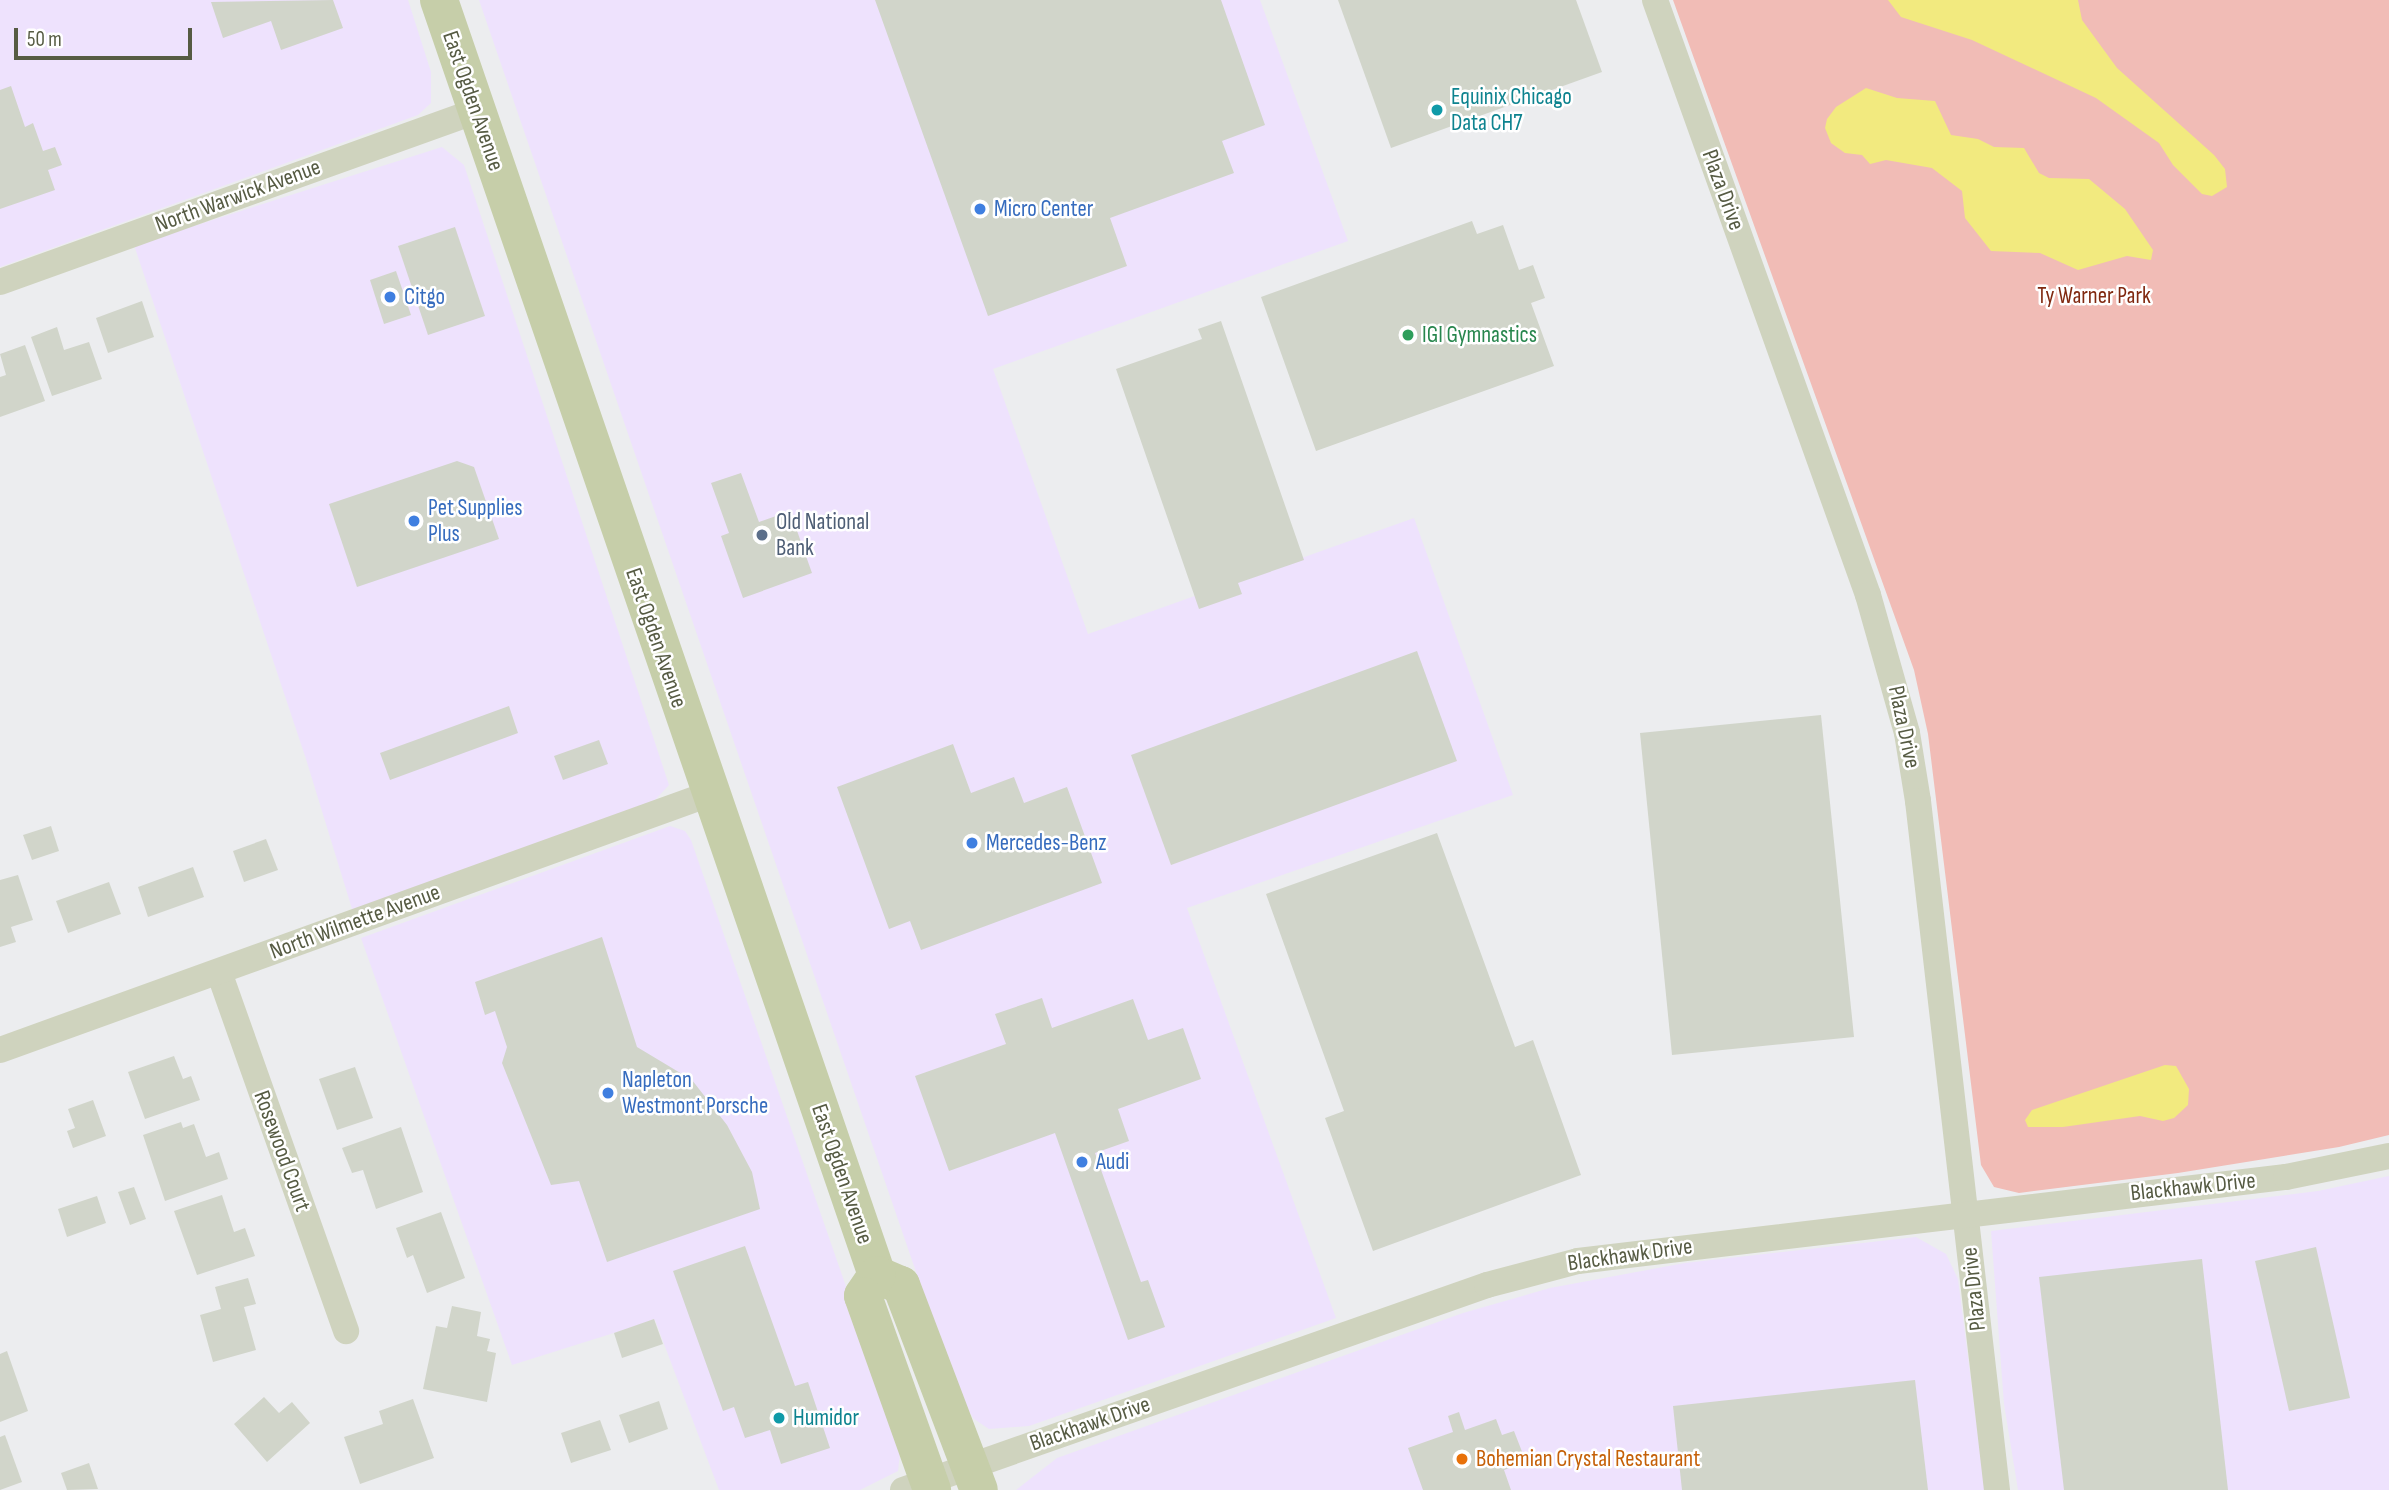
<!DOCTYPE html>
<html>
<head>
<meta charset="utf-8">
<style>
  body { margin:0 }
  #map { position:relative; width:2389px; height:1490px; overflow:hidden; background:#ecedef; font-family:"Sofia Sans Condensed",sans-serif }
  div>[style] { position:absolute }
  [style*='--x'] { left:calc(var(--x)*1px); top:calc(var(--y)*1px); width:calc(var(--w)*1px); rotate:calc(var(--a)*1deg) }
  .commercial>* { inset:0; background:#eee2fd }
  .green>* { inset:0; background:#f1bcb6 }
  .water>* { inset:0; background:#f2ea7f }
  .building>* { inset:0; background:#d1d5ca }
  .minor>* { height:26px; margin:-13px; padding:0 13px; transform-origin:13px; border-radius:13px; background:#cfd3be }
  .primary>* { height:38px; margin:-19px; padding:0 19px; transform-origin:19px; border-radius:19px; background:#c6cea9 }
  .dots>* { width:19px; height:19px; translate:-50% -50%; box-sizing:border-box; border:4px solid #fff; border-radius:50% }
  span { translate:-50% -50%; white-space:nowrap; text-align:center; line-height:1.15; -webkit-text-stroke:5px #fff; paint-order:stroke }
  .culture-label { font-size:23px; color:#0d838f }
  .left { translate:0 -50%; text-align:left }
  .street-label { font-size:23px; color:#565b43 }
  .shop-label { font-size:23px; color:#366cbe }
  .park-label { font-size:23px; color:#802910 }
  .leisure-label { font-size:23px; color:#27864d }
  .service-label { font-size:23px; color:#4e5e75 }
  .food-label { font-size:23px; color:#c56008 }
  .scale { position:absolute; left:14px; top:28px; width:178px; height:32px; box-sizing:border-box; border:4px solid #565b43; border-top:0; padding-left:9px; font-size:21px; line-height:24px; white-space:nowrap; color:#565b43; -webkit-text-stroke:5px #fff; paint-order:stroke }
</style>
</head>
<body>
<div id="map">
  <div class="commercial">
    <div style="clip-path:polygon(0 0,408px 0,431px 72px,431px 103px,418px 115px,0 267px)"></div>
    <div style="clip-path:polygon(479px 0,1260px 0,1348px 241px,993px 369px,1088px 634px,1414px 518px,1513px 795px,1187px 908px,1336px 1318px,1029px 1426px,989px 1429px,974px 1419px,959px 1397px)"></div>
    <div style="clip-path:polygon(442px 147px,464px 165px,669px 785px,655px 800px,353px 912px,306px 759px,134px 245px)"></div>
    <div style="clip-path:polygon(670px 826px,685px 831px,691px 840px,901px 1445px,898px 1471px,860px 1490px,719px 1490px,655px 1320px,512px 1365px,361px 938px)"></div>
    <div style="clip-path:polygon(2389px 1176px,2389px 1490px,2018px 1490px,2004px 1404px,1991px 1231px,2318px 1191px)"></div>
    <div style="clip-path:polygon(1916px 1237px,1946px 1254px,1958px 1279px,1985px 1490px,1016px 1490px,1057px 1458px,1463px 1313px,1550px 1288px,1685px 1263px)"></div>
  </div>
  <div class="green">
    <div style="clip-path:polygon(1673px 0,2389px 0,2389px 1135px,2339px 1147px,2178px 1173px,2019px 1193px,1994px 1187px,1981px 1165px,1928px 734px,1914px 670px)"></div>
  </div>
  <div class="water">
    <div style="clip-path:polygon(1888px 0,2078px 0,2082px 20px,2117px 68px,2214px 155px,2225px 169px,2227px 187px,2212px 196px,2202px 194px,2173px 165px,2159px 143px,2096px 98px,1972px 40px,1901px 17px)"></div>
    <div style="clip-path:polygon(1866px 88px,1897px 98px,1935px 101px,1951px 135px,1978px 139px,1994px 147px,2024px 148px,2039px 173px,2049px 178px,2089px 179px,2125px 209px,2153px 250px,2151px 260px,2127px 256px,2078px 270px,2040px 253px,1991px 251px,1965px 218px,1962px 191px,1932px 168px,1886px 160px,1870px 164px,1862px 155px,1845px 153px,1831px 143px,1825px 128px,1827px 119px,1836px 107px)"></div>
    <div style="clip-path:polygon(2165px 1065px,2176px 1066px,2189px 1089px,2188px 1105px,2174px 1118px,2163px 1121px,2140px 1116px,2063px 1127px,2028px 1127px,2025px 1120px,2032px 1110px)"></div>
  </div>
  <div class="building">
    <div style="clip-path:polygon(333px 0,343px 28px,281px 50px,271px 21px,223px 38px,211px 2px)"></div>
    <div style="clip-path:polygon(875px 0,1221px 0,1265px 125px,1222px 141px,1234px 173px,1110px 218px,1127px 266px,988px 316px)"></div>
    <div style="clip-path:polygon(1338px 0,1576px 0,1602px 72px,1391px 148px)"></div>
    <div style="clip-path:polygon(11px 86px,25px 127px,33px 123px,43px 151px,55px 147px,62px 165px,48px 170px,55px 190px,0 209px,0 90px)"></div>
    <div style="clip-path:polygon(1472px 221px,1477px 234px,1503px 225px,1519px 270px,1533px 265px,1545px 298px,1531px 303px,1554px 366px,1316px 451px,1261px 297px)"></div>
    <div style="clip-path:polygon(455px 227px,485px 316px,428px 335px,398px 246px)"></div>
    <div style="clip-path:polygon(396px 271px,411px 315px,384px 324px,370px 280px)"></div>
    <div style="clip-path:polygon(142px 301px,154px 337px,108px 353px,96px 318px)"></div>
    <div style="clip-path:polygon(1221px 321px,1304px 560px,1238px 583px,1242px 594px,1199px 609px,1116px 369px,1202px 339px,1198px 329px)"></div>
    <div style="clip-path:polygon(57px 327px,64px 350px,89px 342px,102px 379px,52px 396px,31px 337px)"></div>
    <div style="clip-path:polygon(25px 345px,45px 401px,0 417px,0 377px,6px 375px,0 354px)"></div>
    <div style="clip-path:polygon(457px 461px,474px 467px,499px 539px,357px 587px,329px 504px)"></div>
    <div style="clip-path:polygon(741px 473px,759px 522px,790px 511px,812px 573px,743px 598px,721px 536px,729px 533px,711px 483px)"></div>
    <div style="clip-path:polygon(1417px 651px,1457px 761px,1171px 865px,1131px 755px)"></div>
    <div style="clip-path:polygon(509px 706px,518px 733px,390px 780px,380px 753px)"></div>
    <div style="clip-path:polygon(1821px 715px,1854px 1037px,1672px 1055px,1640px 733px)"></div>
    <div style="clip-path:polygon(599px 740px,608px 764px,563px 780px,554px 756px)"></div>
    <div style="clip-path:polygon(953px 744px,971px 793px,1014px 777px,1024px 803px,1067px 787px,1102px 883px,921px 950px,910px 921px,889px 929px,837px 787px)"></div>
    <div style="clip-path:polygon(51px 826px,59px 851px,32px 860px,23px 835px)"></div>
    <div style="clip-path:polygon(1437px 833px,1515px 1047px,1533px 1040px,1581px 1175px,1373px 1251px,1325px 1118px,1344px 1111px,1266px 894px)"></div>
    <div style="clip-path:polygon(266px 839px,278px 870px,244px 882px,233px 851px)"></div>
    <div style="clip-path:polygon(193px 867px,204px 897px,148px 917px,138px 887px)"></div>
    <div style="clip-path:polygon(18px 875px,33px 920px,11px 927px,16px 942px,0 947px,0 880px)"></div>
    <div style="clip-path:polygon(109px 882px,121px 914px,68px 933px,56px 901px)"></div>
    <div style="clip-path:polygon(602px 937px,637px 1047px,692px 1080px,727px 1125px,752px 1172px,760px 1209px,607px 1262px,579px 1181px,551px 1185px,502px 1063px,507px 1047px,495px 1011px,485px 1015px,475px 982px)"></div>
    <div style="clip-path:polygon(1042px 998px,1052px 1028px,1133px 999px,1148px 1040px,1183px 1028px,1201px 1079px,1118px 1109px,1129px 1141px,1095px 1153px,1141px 1282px,1148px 1280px,1165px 1327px,1128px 1340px,1055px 1133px,949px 1171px,915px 1076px,1006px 1044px,995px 1014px)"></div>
    <div style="clip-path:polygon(174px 1056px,183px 1079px,191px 1076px,200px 1100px,145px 1119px,128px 1072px)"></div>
    <div style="clip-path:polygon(355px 1067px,373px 1118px,337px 1130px,319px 1079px)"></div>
    <div style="clip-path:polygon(93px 1100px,106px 1136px,73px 1148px,67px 1131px,75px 1128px,68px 1109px)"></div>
    <div style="clip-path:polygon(181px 1122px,183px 1128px,194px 1124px,206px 1157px,219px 1152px,228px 1179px,165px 1201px,143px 1135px)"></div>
    <div style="clip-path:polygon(401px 1127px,423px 1192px,376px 1209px,363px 1170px,352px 1173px,342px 1148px)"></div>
    <div style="clip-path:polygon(134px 1187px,146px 1219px,130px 1225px,118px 1192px)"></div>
    <div style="clip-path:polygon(222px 1195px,234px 1232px,245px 1228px,255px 1256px,197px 1275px,174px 1211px)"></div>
    <div style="clip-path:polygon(97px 1196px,106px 1223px,67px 1237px,58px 1209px)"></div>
    <div style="clip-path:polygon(441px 1212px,465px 1278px,427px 1293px,413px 1255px,407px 1258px,396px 1228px)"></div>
    <div style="clip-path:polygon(745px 1246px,795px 1386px,808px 1382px,830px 1448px,781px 1464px,770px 1430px,745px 1438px,734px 1407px,723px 1411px,673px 1271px)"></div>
    <div style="clip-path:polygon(2316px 1247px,2350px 1398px,2289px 1411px,2255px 1261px)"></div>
    <div style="clip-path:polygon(2202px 1259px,2228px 1490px,2064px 1490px,2039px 1277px)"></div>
    <div style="clip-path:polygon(248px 1278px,256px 1304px,244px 1307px,256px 1350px,213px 1362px,200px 1315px,221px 1309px,215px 1287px)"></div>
    <div style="clip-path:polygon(452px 1306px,481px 1312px,477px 1336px,490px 1339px,487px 1351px,496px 1353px,487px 1402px,423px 1389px,436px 1326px,447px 1328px)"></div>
    <div style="clip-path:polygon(654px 1319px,663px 1344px,622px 1358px,614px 1333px)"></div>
    <div style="clip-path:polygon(7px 1351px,28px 1411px,0 1422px,0 1354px)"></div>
    <div style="clip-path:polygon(1915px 1380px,1928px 1490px,1682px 1490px,1673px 1406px)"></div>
    <div style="clip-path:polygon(264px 1397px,279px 1413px,292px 1402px,310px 1423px,267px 1462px,234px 1424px)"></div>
    <div style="clip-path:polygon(413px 1399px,434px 1458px,360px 1484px,344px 1437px,383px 1424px,379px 1411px)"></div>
    <div style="clip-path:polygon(659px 1401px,668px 1429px,629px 1443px,619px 1415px)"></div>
    <div style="clip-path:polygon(1459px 1412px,1465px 1430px,1496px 1419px,1502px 1435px,1514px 1431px,1526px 1462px,1504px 1470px,1511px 1490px,1423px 1490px,1408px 1448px,1453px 1432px,1448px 1416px)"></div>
    <div style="clip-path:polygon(600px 1420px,611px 1450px,571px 1463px,561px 1433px)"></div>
    <div style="clip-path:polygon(5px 1435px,22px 1482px,0 1490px,0 1437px)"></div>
    <div style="clip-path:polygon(89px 1463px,98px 1489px,67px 1490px,61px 1473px)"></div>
  </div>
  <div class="minor">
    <div style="--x:1655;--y:0;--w:632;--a:70.3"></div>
    <div style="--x:1868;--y:595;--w:143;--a:74.2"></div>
    <div style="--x:1907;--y:733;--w:69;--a:80.8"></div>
    <div style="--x:1918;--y:801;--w:694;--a:83.46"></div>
    <div style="--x:0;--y:282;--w:506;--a:-19.76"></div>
    <div style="--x:219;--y:972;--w:381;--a:70.5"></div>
    <div style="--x:0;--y:1050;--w:754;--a:-19.85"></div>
    <div style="--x:903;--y:1490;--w:619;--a:-19.34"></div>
    <div style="--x:1487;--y:1285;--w:94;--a:-14.8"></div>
    <div style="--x:1578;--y:1261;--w:713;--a:-6.77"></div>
    <div style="--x:2286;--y:1177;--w:105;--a:-11.5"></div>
  </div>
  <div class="primary">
    <div style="--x:439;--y:0;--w:1348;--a:71.04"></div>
    <div style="--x:877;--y:1275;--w:26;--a:23"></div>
    <div style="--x:901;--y:1285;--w:219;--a:69.2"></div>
    <div style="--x:877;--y:1275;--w:25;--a:124"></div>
    <div style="--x:863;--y:1296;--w:206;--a:70.4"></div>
  </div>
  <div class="dots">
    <div style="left:1437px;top:110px;background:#0f9aa8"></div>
    <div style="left:980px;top:209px;background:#3f7fe0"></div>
    <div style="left:390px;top:297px;background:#3f7fe0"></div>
    <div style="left:1408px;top:335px;background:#2e9e5b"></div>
    <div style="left:414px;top:521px;background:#3f7fe0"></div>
    <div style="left:762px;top:535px;background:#5c6f8a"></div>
    <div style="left:972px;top:843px;background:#3f7fe0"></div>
    <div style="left:608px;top:1093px;background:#3f7fe0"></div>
    <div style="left:1082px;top:1162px;background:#3f7fe0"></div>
    <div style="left:779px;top:1418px;background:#0f9aa8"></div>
    <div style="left:1462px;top:1459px;background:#e8710a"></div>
  </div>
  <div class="culture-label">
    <span class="left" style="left:1451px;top:110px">Equinix Chicago<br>Data CH7</span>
    <span class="left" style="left:793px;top:1418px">Humidor</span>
  </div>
  <div class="street-label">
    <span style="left:473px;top:101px;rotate:71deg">East Ogden Avenue</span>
    <span style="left:1723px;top:190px;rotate:70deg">Plaza Drive</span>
    <span style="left:238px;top:196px;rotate:-20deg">North Warwick Avenue</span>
    <span style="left:656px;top:638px;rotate:71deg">East Ogden Avenue</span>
    <span style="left:1904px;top:727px;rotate:78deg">Plaza Drive</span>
    <span style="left:355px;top:922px;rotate:-20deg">North Wilmette Avenue</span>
    <span style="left:282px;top:1151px;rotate:70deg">Rosewood Court</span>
    <span style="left:842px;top:1174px;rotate:71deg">East Ogden Avenue</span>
    <span style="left:2193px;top:1187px;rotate:-6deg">Blackhawk Drive</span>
    <span style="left:1630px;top:1255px;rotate:-8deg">Blackhawk Drive</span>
    <span style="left:1974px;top:1289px;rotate:-96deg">Plaza Drive</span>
    <span style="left:1090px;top:1424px;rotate:-19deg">Blackhawk Drive</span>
  </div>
  <div class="shop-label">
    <span class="left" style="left:994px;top:209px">Micro Center</span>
    <span class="left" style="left:404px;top:297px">Citgo</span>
    <span class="left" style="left:428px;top:521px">Pet Supplies<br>Plus</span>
    <span class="left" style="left:986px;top:843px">Mercedes-Benz</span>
    <span class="left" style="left:622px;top:1093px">Napleton<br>Westmont Porsche</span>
    <span class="left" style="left:1096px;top:1162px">Audi</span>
  </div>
  <div class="park-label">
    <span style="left:2094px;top:296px">Ty Warner Park</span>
  </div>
  <div class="leisure-label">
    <span class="left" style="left:1422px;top:335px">IGI Gymnastics</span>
  </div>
  <div class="service-label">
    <span class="left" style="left:776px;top:535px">Old National<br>Bank</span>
  </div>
  <div class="food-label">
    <span class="left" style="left:1476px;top:1459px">Bohemian Crystal Restaurant</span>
  </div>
  <div class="scale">50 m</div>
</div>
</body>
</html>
